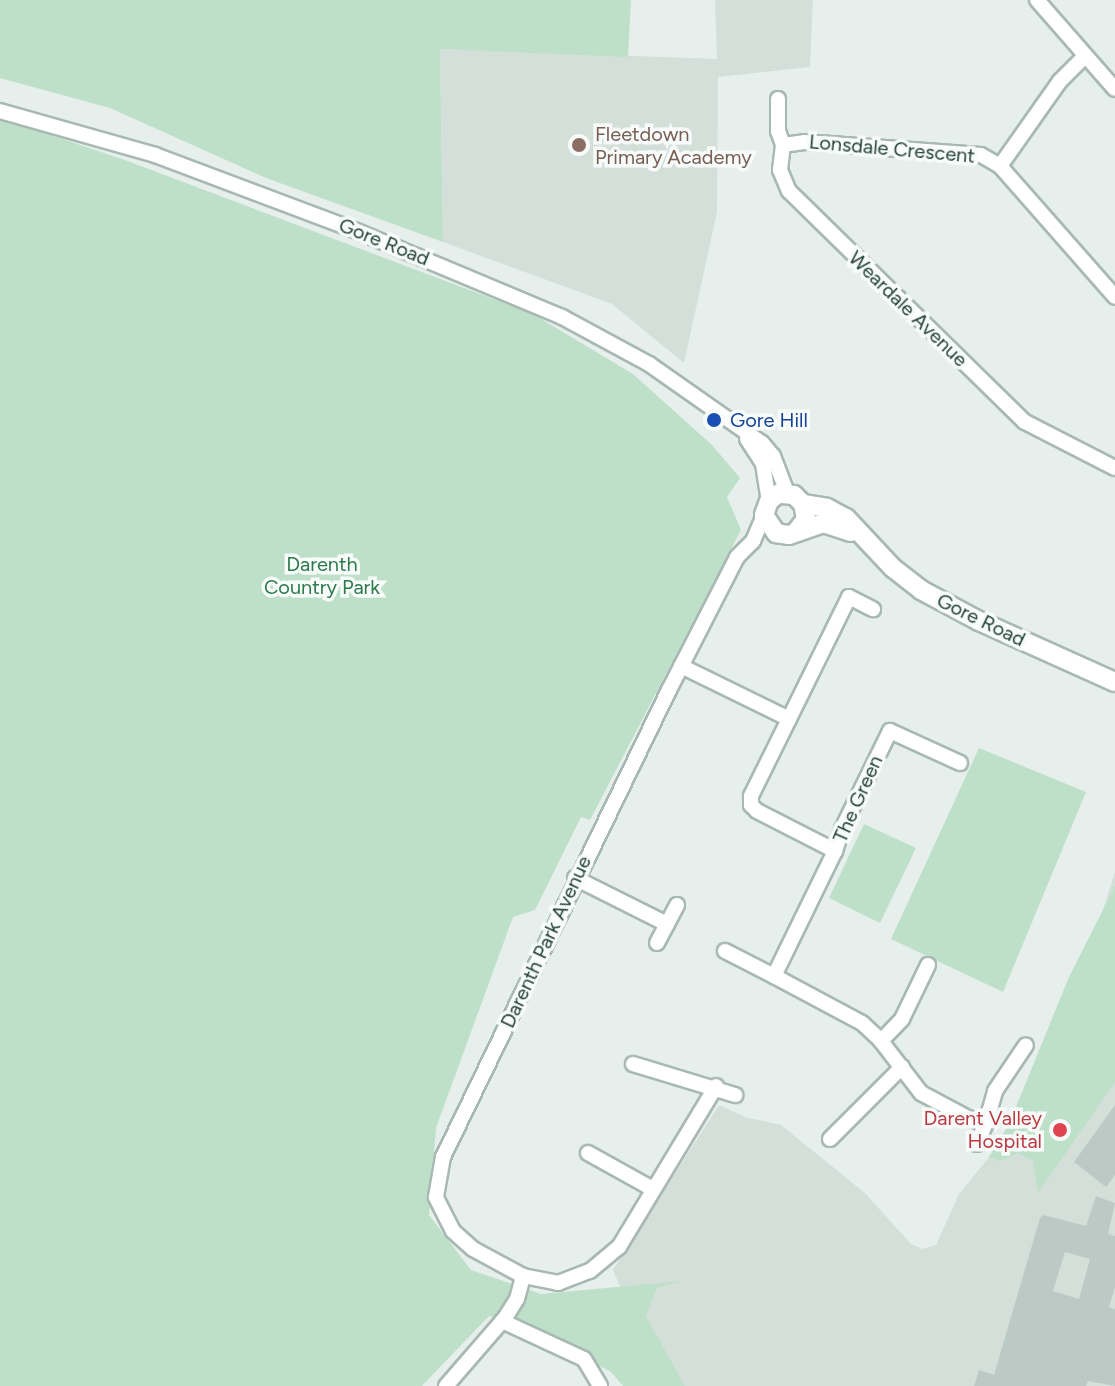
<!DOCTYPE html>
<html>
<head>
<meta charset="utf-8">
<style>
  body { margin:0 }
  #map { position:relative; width:1115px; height:1386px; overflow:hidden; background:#e6efeb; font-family:Figtree,sans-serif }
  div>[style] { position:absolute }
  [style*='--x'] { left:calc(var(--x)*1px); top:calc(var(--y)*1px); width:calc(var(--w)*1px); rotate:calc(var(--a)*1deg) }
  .built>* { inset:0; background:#d4dfda }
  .green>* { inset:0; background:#bfe0c8 }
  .building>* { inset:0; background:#bbcac4 }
  .roads { filter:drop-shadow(2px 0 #a8b8b2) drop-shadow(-2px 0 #a8b8b2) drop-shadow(0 2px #a8b8b2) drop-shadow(0 -2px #a8b8b2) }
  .minor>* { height:14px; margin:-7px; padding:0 7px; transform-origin:7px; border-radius:7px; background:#fff }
  .tertiary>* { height:18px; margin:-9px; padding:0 9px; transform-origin:9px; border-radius:9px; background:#fff }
  .dots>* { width:22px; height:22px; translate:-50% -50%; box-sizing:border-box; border:4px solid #f7fbf9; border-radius:50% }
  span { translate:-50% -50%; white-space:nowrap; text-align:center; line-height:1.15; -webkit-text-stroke:7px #f7fbf9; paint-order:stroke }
  .education-label { font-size:20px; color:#785e54 }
  .left { translate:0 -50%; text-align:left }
  .street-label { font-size:20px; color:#24423a }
  .transit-label { font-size:20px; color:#164399 }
  .park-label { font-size:20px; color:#2d7a4b }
  .health-label { font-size:20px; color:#be3a42 }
  .right { translate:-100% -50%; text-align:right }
</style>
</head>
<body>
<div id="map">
  <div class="built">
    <div style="clip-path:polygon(715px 0,813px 0,810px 67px,718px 77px,717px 212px,684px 363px,612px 304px,443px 242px,440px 49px,717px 59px)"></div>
    <div style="clip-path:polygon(1115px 872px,1115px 1386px,662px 1386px,613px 1270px,719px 1105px,745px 1117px,781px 1125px,865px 1193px,911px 1244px,922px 1249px,936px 1245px,959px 1194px,994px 1151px,1059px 1048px)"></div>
  </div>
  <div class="green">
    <div style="clip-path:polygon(0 0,631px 0,628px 57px,440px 49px,443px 242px,266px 178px,110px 108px,0 78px)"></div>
    <div style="clip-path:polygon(0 118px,125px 160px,533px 314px,633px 374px,712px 445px,740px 478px,727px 497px,741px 530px,590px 820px,581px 817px,535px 910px,513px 917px,436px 1128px,429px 1215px,471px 1270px,541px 1294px,681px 1281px,657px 1288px,646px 1316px,685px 1386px,623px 1386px,611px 1372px,522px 1325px,489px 1316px,422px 1386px,0 1386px)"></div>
    <div style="clip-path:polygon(979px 748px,1086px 792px,1003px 992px,891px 939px)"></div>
    <div style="clip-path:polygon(864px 824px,916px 848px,880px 923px,829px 898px)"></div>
    <div style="clip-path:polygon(1115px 886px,1115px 1082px,1038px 1193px,1033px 1161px,1018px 1153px,1000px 1161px,989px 1157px,1009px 1124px,1069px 977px)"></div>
  </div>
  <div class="building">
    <div style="clip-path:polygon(1115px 1105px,1115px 1175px,1106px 1187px,1074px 1162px)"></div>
    <div style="clip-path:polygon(evenodd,1096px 1196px,1115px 1203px,1108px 1234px,1115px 1236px,1115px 1287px,1109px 1307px,1115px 1309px,1115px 1386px,1088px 1381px,1086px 1386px,974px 1386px,979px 1370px,994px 1375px,1040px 1218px,1043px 1215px,1086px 1226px,1096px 1196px,1065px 1252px,1090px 1259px,1079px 1299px,1053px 1291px,1065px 1252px)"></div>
  </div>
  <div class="roads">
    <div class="minor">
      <div style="--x:1037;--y:0;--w:118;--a:48.8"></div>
      <div style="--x:778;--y:99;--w:32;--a:90"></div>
      <div style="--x:778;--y:131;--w:15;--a:70"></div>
      <div style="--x:783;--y:145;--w:25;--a:97"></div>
      <div style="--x:780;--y:170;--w:23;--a:67"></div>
      <div style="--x:789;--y:191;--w:330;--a:44.4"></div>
      <div style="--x:1025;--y:422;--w:101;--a:27.1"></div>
      <div style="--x:0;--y:111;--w:161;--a:15.8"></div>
      <div style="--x:155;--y:155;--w:205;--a:20.6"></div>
      <div style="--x:347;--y:227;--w:233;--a:22.7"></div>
      <div style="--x:562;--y:317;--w:99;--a:28.4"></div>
      <div style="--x:649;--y:364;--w:138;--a:35"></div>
      <div style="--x:762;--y:443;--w:17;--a:50"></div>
      <div style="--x:773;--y:456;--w:40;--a:69"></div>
      <div style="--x:783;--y:145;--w:21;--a:-8"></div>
      <div style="--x:804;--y:142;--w:177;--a:4.2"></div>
      <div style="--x:981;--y:155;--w:22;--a:30"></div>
      <div style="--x:1000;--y:166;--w:104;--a:-54.8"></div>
      <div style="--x:1060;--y:81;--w:34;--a:-45"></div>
      <div style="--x:1000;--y:166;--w:174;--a:48.7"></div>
      <div style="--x:747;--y:439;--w:30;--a:57"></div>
      <div style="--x:763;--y:464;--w:37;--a:81"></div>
      <div style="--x:681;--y:666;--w:120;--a:26.1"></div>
      <div style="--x:789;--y:719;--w:86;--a:116.3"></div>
      <div style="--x:751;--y:796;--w:9;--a:90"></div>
      <div style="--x:751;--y:805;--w:8;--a:45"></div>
      <div style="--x:757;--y:811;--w:88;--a:27.1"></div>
      <div style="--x:835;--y:851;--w:139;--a:116"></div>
      <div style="--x:774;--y:976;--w:100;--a:28.1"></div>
      <div style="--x:862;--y:1023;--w:26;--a:43"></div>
      <div style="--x:881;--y:1041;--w:66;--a:52.4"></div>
      <div style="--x:921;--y:1093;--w:53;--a:28"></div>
      <div style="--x:968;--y:1118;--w:19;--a:16"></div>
      <div style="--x:986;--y:1123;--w:33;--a:-74"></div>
      <div style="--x:995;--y:1091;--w:55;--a:-56"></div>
      <div style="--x:789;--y:719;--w:136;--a:-63.8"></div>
      <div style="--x:849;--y:597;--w:27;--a:27"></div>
      <div style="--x:835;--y:851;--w:23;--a:-72"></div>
      <div style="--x:842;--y:829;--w:109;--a:-63.9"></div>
      <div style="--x:890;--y:731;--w:77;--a:24.6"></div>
      <div style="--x:575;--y:878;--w:103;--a:26.6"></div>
      <div style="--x:657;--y:943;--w:43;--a:-62.2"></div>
      <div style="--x:725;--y:951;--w:55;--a:27"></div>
      <div style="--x:881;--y:1041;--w:30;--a:-46"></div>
      <div style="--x:902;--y:1019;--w:60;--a:-64.3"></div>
      <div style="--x:633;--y:1064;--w:107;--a:16.9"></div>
      <div style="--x:830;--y:1139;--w:102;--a:-45"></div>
      <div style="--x:977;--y:1144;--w:23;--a:-67"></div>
      <div style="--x:588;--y:1153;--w:74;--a:29"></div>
      <div style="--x:523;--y:1276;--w:36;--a:11"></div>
      <div style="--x:558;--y:1283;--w:34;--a:-21"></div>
      <div style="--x:590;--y:1271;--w:38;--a:-40"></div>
      <div style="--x:619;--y:1247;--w:188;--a:-58.9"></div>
      <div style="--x:502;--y:1321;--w:90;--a:24.9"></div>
      <div style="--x:584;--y:1359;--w:31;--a:59"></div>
      <div style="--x:446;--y:1386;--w:90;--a:-49.1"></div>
      <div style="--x:505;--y:1318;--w:22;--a:-58"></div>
      <div style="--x:517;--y:1299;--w:24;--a:-75"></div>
      <div style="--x:523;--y:1276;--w:57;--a:-151.6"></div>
      <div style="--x:473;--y:1249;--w:27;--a:-138"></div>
      <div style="--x:453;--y:1231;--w:38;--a:-117"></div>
      <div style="--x:436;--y:1197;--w:41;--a:-80.1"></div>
      <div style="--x:443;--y:1157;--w:519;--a:-64.18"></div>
      <div style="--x:669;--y:690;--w:149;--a:-62.9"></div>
      <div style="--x:737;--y:557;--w:23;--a:-45"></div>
      <div style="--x:753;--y:541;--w:28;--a:-67"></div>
    </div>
    <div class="tertiary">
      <div style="--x:803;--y:504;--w:24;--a:9"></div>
      <div style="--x:827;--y:508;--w:21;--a:28"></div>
      <div style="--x:846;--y:518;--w:69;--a:46.8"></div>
      <div style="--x:893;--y:568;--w:36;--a:38"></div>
      <div style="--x:921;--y:590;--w:66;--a:28.1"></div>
      <div style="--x:979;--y:621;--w:149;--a:24.2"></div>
      <div style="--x:796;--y:532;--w:16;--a:-52"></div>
      <div style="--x:806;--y:519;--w:15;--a:-101"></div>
      <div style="--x:803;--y:504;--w:13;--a:-135"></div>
      <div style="--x:794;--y:495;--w:16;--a:-176"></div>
      <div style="--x:778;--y:494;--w:11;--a:142"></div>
      <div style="--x:769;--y:501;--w:15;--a:110"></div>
      <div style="--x:764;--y:515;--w:22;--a:56"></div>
      <div style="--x:776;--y:533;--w:13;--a:9"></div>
      <div style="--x:789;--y:535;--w:36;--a:-19"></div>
      <div style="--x:823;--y:523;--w:29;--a:18"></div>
    </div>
  </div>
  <div class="dots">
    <div style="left:579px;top:145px;background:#8d6e63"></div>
    <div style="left:714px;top:420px;background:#1a4fb4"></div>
    <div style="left:1060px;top:1130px;background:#e0444e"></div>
  </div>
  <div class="education-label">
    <span class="left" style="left:595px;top:146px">Fleetdown<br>Primary Academy</span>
  </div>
  <div class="street-label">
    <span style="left:892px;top:149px;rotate:5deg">Lonsdale Crescent</span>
    <span style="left:384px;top:242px;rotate:22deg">Gore Road</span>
    <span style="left:908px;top:309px;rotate:44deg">Weardale Avenue</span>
    <span style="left:981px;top:620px;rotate:26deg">Gore Road</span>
    <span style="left:858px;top:799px;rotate:-66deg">The Green</span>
    <span style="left:546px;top:942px;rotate:-65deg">Darenth Park Avenue</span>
  </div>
  <div class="transit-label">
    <span class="left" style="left:730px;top:420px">Gore Hill</span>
  </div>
  <div class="park-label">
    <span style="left:322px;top:576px">Darenth<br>Country Park</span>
  </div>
  <div class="health-label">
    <span class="right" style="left:1042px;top:1130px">Darent Valley<br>Hospital</span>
  </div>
</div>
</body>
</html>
